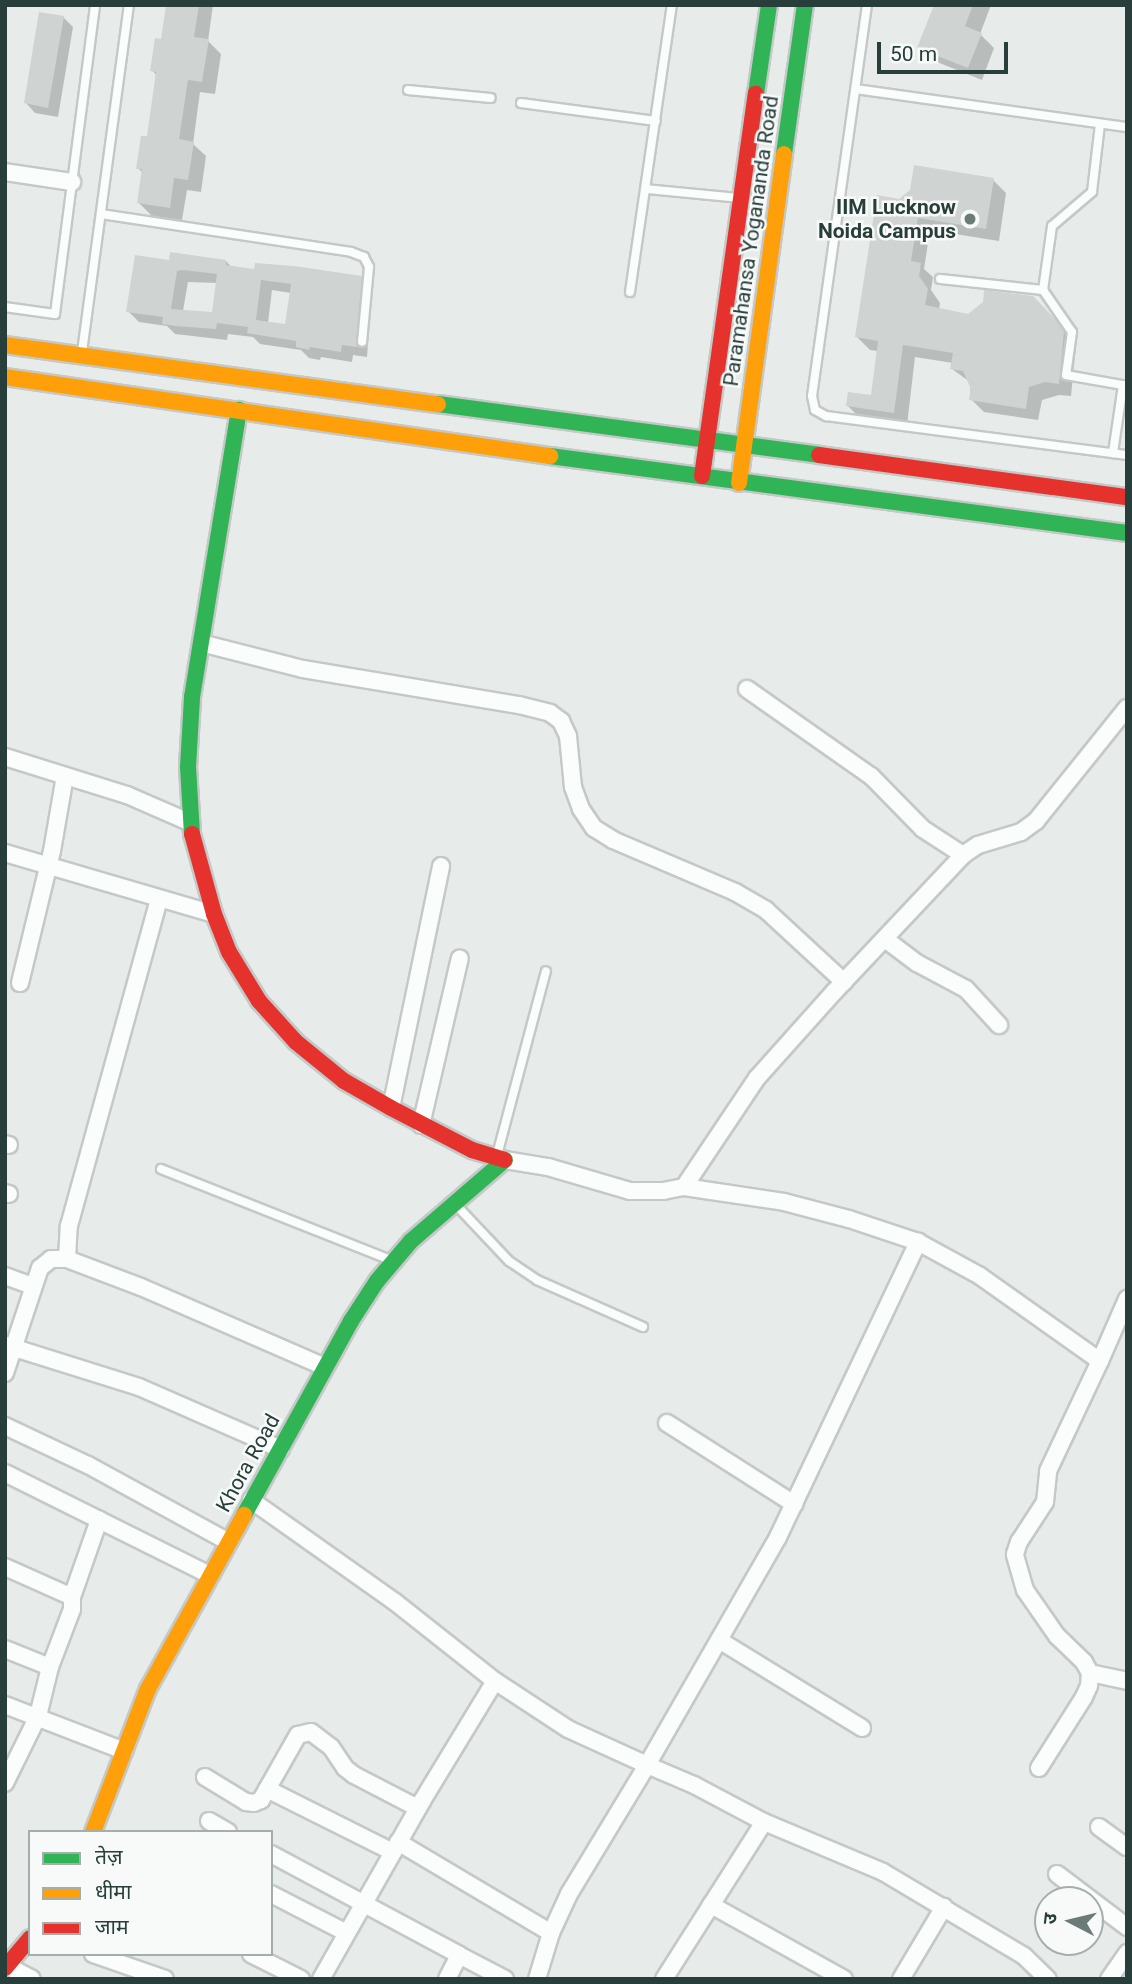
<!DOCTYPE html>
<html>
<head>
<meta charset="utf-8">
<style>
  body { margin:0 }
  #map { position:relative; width:1132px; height:1984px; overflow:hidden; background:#e7ecea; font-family:Roboto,"Noto Sans Devanagari",sans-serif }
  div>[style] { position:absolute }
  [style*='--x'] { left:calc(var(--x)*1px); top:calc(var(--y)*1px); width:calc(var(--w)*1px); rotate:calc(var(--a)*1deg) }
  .shadow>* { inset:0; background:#0003 }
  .building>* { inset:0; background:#cfd3d2 }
  .roads { filter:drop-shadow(2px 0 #c4c9c7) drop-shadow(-2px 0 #c4c9c7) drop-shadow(0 2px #c4c9c7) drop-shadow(0 -2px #c4c9c7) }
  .lane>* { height:8px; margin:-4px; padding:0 4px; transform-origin:4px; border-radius:4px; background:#fbfcfc }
  .street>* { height:16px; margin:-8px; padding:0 8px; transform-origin:8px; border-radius:8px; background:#fbfcfc }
  .fast>* { height:16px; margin:-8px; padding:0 8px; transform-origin:8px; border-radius:8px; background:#30b455 }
  .slow>* { height:16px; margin:-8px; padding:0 8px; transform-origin:8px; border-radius:8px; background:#ff9f0a }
  .jam>* { height:16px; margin:-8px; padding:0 8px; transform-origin:8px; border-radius:8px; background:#e5322d }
  .dots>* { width:19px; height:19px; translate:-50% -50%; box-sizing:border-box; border:4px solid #f7faf9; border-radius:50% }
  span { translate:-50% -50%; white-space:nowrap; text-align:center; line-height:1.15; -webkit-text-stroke:5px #f7faf9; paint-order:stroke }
  .poi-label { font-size:21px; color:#273e3b; font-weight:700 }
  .right { translate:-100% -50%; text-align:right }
  .street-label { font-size:21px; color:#273e3b }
  .frame { position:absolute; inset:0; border:7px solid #273e3b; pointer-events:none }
  .legend { position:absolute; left:28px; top:1830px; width:245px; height:126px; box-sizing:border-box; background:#f7faf9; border:2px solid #a4afad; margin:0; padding:9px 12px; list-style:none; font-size:21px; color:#273e3b }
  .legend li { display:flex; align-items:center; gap:14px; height:35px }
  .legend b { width:35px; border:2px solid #a4afad }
  .north { position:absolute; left:1034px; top:1886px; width:70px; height:70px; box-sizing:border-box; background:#f7faf9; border:2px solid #a4afad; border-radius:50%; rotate:277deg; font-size:19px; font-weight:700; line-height:28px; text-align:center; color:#273e3b }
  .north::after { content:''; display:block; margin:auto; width:24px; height:32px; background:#6a7b78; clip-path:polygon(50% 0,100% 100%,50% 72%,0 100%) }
  .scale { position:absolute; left:877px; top:42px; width:131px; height:32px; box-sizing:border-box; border:4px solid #273e3b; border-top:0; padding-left:9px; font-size:21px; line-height:24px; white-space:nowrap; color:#273e3b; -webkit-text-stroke:5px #f7faf9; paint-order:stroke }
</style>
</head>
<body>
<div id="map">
  <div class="shadow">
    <div style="clip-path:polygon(167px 5px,213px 5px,208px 41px,221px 54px,215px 94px,200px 92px,193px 144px,206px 156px,201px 192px,187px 190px,182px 220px,152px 216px,139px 203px,143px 173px,138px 168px,148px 138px,157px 76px,152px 70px,163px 41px)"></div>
    <div style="clip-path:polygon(936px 5px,991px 5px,980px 34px,994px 48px,982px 80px,932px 60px,919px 47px)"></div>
    <div style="clip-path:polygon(63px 17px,73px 27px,58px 117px,35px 113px,26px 103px)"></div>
    <div style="clip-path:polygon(993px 180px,1006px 193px,999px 241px,930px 230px,924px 269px,933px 277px,931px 290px,940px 303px,939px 310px,968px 316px,1046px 311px,1076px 346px,1071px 396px,1059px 395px,1042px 400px,1038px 420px,984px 412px,971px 399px,970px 382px,952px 369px,953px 363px,915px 357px,907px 425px,861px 419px,848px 406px,873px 397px,878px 351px,870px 350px,857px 337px,899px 201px)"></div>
    <div style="clip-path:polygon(evenodd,226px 261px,232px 268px,361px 278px,372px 289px,367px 357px,353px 355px,352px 362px,321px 357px,320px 360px,309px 358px,301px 350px,260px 344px,253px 337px,228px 334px,227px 340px,175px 334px,167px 326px,139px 322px,128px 311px,171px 262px,226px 261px,188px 282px,217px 283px,214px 314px,183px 311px,188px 282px,226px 261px,272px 290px,291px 293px,287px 326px,268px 323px,272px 290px)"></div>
  </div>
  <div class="building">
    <div style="clip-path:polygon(166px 5px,199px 5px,194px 37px,209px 39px,202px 82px,188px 80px,179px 139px,194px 142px,188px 180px,174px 178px,170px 208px,137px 203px,142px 169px,136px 169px,141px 136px,147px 136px,156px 72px,150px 71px,155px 38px,161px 39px)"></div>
    <div style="clip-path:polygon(934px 5px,973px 5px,965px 26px,982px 33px,968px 68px,917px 48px)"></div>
    <div style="clip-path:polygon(39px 12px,64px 16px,48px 108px,24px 103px)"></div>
    <div style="clip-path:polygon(914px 165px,994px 178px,986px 229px,918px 218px,911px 261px,921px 263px,919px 276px,928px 289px,925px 305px,968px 314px,983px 302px,984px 290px,1033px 296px,1056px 320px,1064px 331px,1059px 384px,1045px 382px,1029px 387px,1026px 409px,969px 400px,971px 389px,963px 371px,950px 369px,953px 353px,903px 345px,894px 413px,846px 406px,848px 392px,871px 395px,878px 341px,855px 337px,877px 195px,899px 199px,910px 190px)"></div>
    <div style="clip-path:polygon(evenodd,170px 252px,226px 260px,226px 265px,254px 269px,255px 263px,294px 266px,362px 276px,357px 347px,342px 345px,341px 352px,310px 347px,309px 350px,296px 347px,296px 341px,247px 333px,248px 327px,217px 323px,216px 329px,175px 326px,162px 324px,163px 317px,126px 312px,135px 255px,169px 260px,170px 252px,183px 270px,217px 274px,212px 312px,171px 309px,177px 271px,183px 270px,170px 252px,261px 280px,291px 284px,285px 324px,256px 320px,261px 280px)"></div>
  </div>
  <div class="roads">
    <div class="lane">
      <div style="--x:867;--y:5;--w:395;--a:98"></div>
      <div style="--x:812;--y:396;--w:14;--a:78"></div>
      <div style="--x:815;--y:410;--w:13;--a:29"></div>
      <div style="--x:826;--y:416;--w:304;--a:7.4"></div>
      <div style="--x:856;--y:89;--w:274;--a:8"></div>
      <div style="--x:408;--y:90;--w:83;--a:5.5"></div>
      <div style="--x:521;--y:103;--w:136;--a:7.6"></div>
      <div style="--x:1100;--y:124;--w:68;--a:96.7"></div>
      <div style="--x:1092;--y:192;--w:52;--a:139.6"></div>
      <div style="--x:1052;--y:226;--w:65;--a:98"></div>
      <div style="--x:1043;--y:290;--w:51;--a:55.4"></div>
      <div style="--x:1072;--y:332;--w:43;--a:97.9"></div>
      <div style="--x:1066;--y:375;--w:58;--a:10"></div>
      <div style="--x:1123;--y:385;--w:69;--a:98.4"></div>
      <div style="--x:646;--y:189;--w:94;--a:5.5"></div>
      <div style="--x:101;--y:214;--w:253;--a:8.6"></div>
      <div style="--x:351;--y:252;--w:14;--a:21"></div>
      <div style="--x:364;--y:257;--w:11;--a:63"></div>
      <div style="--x:369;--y:267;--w:75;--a:95.3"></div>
      <div style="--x:940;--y:279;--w:104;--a:6.1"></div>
      <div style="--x:630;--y:292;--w:290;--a:-81.7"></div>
      <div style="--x:5;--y:307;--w:50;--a:8"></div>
      <div style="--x:55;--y:314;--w:312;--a:-82.6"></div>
      <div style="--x:82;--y:352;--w:350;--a:-82.3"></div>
      <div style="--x:497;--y:1155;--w:190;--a:-75.1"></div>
      <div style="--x:161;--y:1169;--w:247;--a:21.6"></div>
      <div style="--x:457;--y:1206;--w:76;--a:46.6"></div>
      <div style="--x:509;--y:1261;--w:34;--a:34"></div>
      <div style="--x:537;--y:1280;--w:116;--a:23.9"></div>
    </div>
    <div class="street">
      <div style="--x:5;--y:172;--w:68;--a:8.5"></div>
      <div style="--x:201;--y:643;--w:105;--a:14.3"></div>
      <div style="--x:303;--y:669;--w:219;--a:9.5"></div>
      <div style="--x:519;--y:705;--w:32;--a:14"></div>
      <div style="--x:550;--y:713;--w:14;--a:36"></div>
      <div style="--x:561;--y:721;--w:17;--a:65"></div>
      <div style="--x:568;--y:736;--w:51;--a:84.4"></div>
      <div style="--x:573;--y:787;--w:23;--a:70"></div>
      <div style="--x:581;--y:809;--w:23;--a:56"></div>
      <div style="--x:594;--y:828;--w:22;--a:32"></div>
      <div style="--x:613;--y:840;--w:133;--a:23.1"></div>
      <div style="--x:735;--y:892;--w:36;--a:30"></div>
      <div style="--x:766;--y:910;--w:106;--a:42.7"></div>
      <div style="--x:747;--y:689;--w:151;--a:35.1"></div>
      <div style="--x:871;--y:776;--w:74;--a:45.5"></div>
      <div style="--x:923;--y:829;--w:48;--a:33"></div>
      <div style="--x:5;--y:757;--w:128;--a:17.3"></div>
      <div style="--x:127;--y:795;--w:68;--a:23.5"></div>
      <div style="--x:5;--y:853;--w:218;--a:16.3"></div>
      <div style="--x:885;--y:939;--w:40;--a:37"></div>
      <div style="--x:917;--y:963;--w:55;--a:28"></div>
      <div style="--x:966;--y:989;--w:49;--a:47.5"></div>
      <div style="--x:20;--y:983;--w:136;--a:-76.4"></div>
      <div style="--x:52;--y:851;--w:76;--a:-80.2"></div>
      <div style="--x:391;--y:1108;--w:247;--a:-78.3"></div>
      <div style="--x:421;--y:1125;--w:171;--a:-76.9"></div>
      <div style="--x:5;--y:1144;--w:4;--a:14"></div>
      <div style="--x:505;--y:1160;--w:44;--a:9.2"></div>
      <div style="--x:548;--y:1167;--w:85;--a:16.3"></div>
      <div style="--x:630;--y:1191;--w:33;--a:0"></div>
      <div style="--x:663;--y:1191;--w:21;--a:-11"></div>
      <div style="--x:684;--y:1187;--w:131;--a:-56.2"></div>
      <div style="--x:757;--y:1078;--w:115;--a:-48.2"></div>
      <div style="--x:834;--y:992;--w:188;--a:-46.7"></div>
      <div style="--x:963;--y:855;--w:18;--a:-34"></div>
      <div style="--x:978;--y:845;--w:45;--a:-16.8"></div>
      <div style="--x:1021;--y:832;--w:19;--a:-36"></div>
      <div style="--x:1036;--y:821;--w:145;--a:-51.2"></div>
      <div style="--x:684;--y:1187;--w:101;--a:8.5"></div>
      <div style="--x:784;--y:1202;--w:67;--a:14.7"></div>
      <div style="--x:849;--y:1219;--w:73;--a:18.4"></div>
      <div style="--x:918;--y:1242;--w:71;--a:28.7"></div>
      <div style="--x:980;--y:1276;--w:147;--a:35.3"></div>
      <div style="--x:1100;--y:1361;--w:68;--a:-66.5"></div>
      <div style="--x:5;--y:1193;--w:4;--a:14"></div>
      <div style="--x:67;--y:1259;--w:33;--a:-87"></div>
      <div style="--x:69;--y:1226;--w:339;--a:-74.6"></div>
      <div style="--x:5;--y:1276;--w:30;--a:20"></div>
      <div style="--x:5;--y:1345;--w:140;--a:17.4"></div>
      <div style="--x:139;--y:1387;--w:155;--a:23.6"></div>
      <div style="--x:5;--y:1373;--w:111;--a:-71.6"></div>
      <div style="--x:40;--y:1268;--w:14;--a:-39"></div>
      <div style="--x:51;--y:1259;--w:16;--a:0"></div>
      <div style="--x:67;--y:1259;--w:79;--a:20.7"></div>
      <div style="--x:141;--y:1287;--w:201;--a:23.5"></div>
      <div style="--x:667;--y:1423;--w:151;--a:32.5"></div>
      <div style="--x:5;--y:1426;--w:92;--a:25.2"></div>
      <div style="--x:88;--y:1465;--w:158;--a:28.7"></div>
      <div style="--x:5;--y:1473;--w:229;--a:26.5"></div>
      <div style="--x:251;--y:1500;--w:176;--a:35.3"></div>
      <div style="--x:395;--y:1602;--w:127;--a:38.3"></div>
      <div style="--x:495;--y:1681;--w:87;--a:33.3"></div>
      <div style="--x:568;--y:1729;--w:87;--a:24.5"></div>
      <div style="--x:647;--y:1765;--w:263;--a:-60.1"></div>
      <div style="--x:778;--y:1537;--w:327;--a:-64.6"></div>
      <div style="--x:5;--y:1567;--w:73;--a:24.1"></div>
      <div style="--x:719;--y:1640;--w:168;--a:31.6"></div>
      <div style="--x:5;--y:1649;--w:48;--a:21.8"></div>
      <div style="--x:1090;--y:1673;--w:38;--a:12"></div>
      <div style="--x:5;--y:1705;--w:128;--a:21.1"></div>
      <div style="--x:1039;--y:1768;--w:84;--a:-57.6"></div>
      <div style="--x:1084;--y:1697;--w:12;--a:-66"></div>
      <div style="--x:1089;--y:1686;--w:13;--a:-86"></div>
      <div style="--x:1090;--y:1673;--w:13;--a:-119"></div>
      <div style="--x:1084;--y:1662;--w:37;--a:-136"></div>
      <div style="--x:1057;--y:1636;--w:56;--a:-124.8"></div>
      <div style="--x:1025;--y:1590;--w:37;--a:-106"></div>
      <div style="--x:1015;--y:1554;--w:13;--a:-72"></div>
      <div style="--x:1019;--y:1542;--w:48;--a:-57"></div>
      <div style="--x:1045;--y:1502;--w:31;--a:-84"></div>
      <div style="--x:1048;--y:1471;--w:122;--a:-64.7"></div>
      <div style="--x:205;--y:1777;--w:48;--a:31.4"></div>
      <div style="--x:246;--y:1802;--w:8;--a:7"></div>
      <div style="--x:254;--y:1803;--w:8;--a:-23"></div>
      <div style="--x:261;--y:1800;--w:75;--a:-60.4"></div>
      <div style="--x:298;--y:1735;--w:13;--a:-13"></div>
      <div style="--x:311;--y:1732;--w:25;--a:37"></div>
      <div style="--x:331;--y:1747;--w:25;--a:56"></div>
      <div style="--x:345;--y:1768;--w:11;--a:38"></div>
      <div style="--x:354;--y:1775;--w:72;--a:27.3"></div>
      <div style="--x:5;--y:1783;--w:75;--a:-63.8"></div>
      <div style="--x:38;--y:1716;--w:50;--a:-76.2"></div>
      <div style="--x:50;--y:1667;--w:62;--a:-69.2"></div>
      <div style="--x:72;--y:1609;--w:12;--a:-90"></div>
      <div style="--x:72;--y:1597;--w:82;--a:-70.7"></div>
      <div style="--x:267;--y:1789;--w:141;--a:26.6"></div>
      <div style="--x:209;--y:1821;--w:22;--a:30"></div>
      <div style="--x:1099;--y:1827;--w:34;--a:36"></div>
      <div style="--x:398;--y:1842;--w:178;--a:30.7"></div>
      <div style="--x:271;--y:1854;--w:213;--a:28.2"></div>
      <div style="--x:1057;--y:1874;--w:88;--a:37.1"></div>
      <div style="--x:271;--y:1894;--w:85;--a:27.2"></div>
      <div style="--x:711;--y:1905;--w:152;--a:29.1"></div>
      <div style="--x:93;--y:1954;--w:76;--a:19.1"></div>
      <div style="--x:251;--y:1954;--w:56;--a:26.6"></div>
      <div style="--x:5;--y:1965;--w:30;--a:27"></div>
      <div style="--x:321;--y:1979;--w:205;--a:-60.4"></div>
      <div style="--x:422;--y:1801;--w:140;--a:-58.7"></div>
      <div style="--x:447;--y:1979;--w:27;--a:-63"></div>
      <div style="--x:459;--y:1955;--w:52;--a:27.6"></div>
      <div style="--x:537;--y:1979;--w:48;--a:-73.1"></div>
      <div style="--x:551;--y:1933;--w:43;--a:-65.2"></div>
      <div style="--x:569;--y:1894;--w:151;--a:-58.8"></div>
      <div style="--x:647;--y:1765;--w:51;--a:23.1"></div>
      <div style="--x:694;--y:1785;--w:79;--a:27.9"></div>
      <div style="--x:764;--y:1822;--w:129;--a:22.8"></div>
      <div style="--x:883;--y:1872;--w:164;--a:30.8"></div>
      <div style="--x:1024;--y:1956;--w:33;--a:44"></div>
      <div style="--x:664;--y:1979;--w:186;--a:-57.5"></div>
      <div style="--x:901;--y:1979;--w:84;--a:-59.2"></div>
      <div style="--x:1109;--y:1979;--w:32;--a:-55"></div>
    </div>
    <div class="fast">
      <div style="--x:756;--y:94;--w:90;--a:-81.7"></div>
      <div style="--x:784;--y:154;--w:150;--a:-82"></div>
      <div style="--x:438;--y:404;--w:384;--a:7.6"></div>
      <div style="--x:550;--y:456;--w:582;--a:7.6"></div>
      <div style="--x:192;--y:834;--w:67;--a:-93.4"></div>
      <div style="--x:188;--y:767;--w:70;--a:-86.7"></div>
      <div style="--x:192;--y:697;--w:291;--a:-80.7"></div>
      <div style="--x:244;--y:1515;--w:222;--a:-61.1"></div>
      <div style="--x:351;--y:1321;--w:48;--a:-57"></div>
      <div style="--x:377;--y:1281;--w:52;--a:-49.6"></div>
      <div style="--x:411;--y:1241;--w:124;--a:-40.8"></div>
    </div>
    <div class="slow">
      <div style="--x:5;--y:345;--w:437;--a:7.8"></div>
      <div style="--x:5;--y:377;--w:551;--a:8.25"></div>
      <div style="--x:739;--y:483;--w:332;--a:-82.2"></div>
      <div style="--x:93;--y:1832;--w:153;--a:-69"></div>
      <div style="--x:148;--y:1689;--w:199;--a:-61.1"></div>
    </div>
    <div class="jam">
      <div style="--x:819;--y:455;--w:311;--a:7.8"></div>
      <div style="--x:702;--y:476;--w:386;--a:-82"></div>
      <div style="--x:192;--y:834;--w:83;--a:74.6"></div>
      <div style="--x:214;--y:914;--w:41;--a:68.5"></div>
      <div style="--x:229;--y:952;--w:57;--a:58.5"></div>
      <div style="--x:259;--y:1001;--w:55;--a:47.9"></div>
      <div style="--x:296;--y:1042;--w:62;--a:39.1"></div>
      <div style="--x:344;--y:1081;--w:54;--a:29.9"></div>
      <div style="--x:391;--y:1108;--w:91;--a:27.4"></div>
      <div style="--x:472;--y:1150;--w:34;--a:17"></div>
      <div style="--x:5;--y:1968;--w:39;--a:-50"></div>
    </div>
  </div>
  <div class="dots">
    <div style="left:970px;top:219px;background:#6a7b78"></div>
  </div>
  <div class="poi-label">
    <span class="right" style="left:956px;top:219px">IIM Lucknow<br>Noida Campus</span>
  </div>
  <div class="street-label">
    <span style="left:751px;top:241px;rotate:-82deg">Paramahansa Yogananda Road</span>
    <span style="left:248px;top:1463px;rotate:-61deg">Khora Road</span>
  </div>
  <div class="frame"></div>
  <ul class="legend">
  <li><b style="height:9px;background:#30b455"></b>तेज़</li>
  <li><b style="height:9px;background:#ff9f0a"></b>धीमा</li>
  <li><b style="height:9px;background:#e5322d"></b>जाम</li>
  </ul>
  <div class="north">उ</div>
  <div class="scale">50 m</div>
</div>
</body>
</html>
